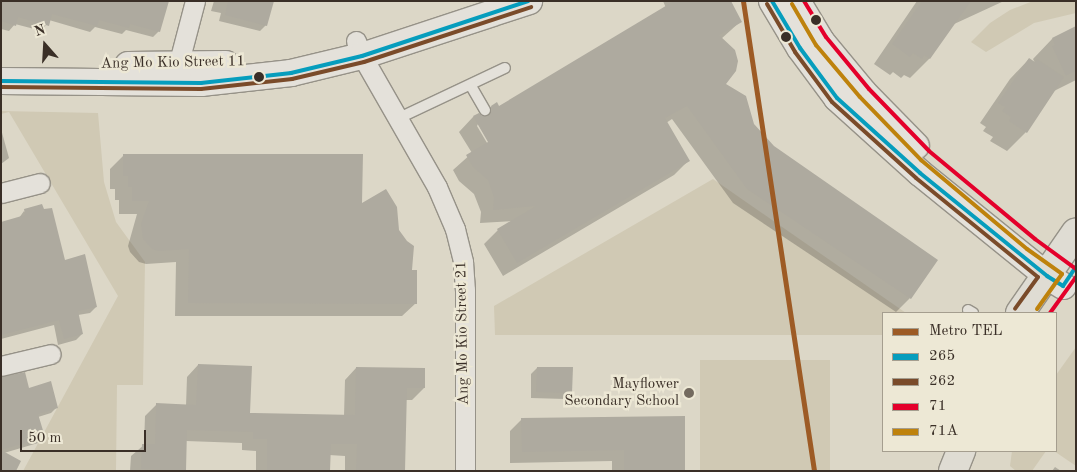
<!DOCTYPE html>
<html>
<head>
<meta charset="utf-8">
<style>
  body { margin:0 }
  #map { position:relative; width:1077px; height:472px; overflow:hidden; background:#dcd7c7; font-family:"Old Standard TT",serif }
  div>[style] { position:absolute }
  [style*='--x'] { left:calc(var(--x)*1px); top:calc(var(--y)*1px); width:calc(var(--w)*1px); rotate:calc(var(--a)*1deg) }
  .green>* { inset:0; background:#d0c9b4 }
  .shadow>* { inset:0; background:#0003 }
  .building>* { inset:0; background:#aeaa9f }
  .roads { filter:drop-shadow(1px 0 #969288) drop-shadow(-1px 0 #969288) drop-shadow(0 1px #969288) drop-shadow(0 -1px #969288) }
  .lane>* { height:10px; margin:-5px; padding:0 5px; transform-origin:5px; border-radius:5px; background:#e4e1da }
  .street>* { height:19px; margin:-9.5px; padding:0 9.5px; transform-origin:9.5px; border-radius:9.5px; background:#e4e1da }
  .secondary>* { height:26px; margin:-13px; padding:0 13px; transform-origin:13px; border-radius:13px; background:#e4e1da }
  .primary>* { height:28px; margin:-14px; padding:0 14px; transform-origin:14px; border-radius:14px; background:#dfdcd3 }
  .bus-1>* { height:4px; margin:-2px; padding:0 2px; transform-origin:2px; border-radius:2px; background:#069dbd }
  .bus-2>* { height:4px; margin:-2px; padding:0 2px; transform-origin:2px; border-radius:2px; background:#7a4b2a }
  .bus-3>* { height:4px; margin:-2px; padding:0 2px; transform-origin:2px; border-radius:2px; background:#e4002b }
  .bus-4>* { height:4px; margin:-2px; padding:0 2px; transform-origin:2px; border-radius:2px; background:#be820c }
  .metro-1>* { height:5px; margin:-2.5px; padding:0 2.5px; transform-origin:2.5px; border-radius:2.5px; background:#9d5b25 }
  .dots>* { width:14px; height:14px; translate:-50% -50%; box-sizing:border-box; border:2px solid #ede8d5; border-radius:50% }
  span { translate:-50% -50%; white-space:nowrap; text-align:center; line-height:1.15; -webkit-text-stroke:5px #ede8d5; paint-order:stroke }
  .street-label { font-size:15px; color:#3a2f27 }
  .poi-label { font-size:15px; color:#3a2f27 }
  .right { translate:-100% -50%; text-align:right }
  .frame { position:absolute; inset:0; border:2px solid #3a2f27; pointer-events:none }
  .legend { position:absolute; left:882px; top:312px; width:175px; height:140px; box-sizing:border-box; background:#ede8d5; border:1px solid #a59e8f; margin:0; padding:6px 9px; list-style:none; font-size:15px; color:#3a2f27 }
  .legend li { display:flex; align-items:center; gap:10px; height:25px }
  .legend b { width:25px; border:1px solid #a59e8f }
  .north { position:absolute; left:20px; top:20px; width:50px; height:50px; -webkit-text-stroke:4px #ede8d5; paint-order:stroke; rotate:341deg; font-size:14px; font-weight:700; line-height:20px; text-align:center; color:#3a2f27 }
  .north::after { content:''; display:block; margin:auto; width:18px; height:22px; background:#3a2f27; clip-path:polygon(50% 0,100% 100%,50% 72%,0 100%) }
  .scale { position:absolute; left:20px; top:430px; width:126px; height:22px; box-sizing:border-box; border:2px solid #3a2f27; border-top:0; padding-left:6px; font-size:15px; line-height:18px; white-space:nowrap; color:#3a2f27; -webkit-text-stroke:4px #ede8d5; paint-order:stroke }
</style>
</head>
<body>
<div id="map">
  <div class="green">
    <div style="clip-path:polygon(1033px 1px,1076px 1px,1076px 13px,1034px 23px,986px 52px,971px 42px,990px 23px,1010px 10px)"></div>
    <div style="clip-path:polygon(1px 111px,98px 113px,104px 182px,116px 222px,145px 262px,143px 385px,117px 385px,116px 471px,23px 471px,118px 296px,9px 112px,1px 114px)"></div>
    <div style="clip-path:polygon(713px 179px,906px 313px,883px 313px,883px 335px,495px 335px,494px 306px)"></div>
    <div style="clip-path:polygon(1076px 347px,1076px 466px,1054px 451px,1056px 375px)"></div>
    <div style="clip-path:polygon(700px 360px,830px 360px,830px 471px,700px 471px)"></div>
    <div style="clip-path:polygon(1012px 451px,1046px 451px,1032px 471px,1016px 471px,1010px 466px)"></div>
  </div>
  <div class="shadow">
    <div style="clip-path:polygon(1px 1px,167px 1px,159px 31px,153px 37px,126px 30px,122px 34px,95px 27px,90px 32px,49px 20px,42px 31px,15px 24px,9px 31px,1px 29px)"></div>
    <div style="clip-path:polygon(214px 1px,273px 1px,266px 25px,260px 31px,219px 21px,221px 13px,211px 11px)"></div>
    <div style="clip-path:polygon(evenodd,663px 1px,729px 1px,741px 21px,721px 39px,724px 85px,753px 124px,910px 298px,896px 312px,733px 203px,672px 119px,666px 123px,688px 161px,674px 175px,503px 276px,484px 244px,498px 230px,514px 221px,480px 223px,481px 212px,474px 194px,459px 181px,453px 170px,472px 153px,459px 132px,473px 117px,479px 115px,481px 117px,491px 107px,499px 107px,666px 8px,663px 1px,478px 124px,492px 147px,490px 148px,477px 126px,478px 124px)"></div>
    <div style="clip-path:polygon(917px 1px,1004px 1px,952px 25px,929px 59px,910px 78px,904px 75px,901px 78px,893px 72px,890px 75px,874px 64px)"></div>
    <div style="clip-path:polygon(1076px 28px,1076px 80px,1054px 91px,1026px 132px,1007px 151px,990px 141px,993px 137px,983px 131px,986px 127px,980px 123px,1010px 79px,1029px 59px,1035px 63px,1033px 59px,1052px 39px)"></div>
    <div style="clip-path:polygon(1px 129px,9px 158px,1px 164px)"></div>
    <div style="clip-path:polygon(124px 155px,361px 205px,397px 231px,411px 271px,416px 303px,402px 316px,175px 316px,176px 262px,146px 264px,139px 262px,130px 252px,128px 246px,137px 214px,119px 214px,119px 200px,115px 200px,115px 189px,110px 189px,110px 169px)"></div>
    <div style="clip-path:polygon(24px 211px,96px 307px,90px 313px,78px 315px,82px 334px,76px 340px,58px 345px,54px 325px,1px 339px,1px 223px,19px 218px)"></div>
    <div style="clip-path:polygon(198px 365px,249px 415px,344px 416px,345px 380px,356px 368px,424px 388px,412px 400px,405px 400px,404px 471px,345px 471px,345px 456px,329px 455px,329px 471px,256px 471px,256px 451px,242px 450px,242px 443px,186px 441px,184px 471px,130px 471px,131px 456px,144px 445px,145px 416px,157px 404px,186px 406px,187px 377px)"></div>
    <div style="clip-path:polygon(537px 368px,571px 392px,565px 399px,531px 398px,531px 374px)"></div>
    <div style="clip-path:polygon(1px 380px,28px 389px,57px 407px,51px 413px,38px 417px,44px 437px,38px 443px,4px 453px,1px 471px)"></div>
    <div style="clip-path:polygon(684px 418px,683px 471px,612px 471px,612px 461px,510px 463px,510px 431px,522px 419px)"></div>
    <div style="clip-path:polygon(1055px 467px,1061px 471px,1052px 471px)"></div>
  </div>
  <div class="building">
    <div style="clip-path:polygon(1px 1px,169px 1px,160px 32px,130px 24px,129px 28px,99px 20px,97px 26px,52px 14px,49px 26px,18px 17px,16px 26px,1px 21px)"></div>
    <div style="clip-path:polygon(228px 1px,274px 1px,267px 26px,225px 15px)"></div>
    <div style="clip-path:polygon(674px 1px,731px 1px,742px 22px,719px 35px,735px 50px,738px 61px,736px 71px,726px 84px,746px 96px,754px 124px,774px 146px,938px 260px,911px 299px,747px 189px,687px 106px,665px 118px,690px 161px,517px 263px,497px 229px,536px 206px,493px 210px,494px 197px,488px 180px,473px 167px,466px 155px,488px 142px,473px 116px,479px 113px,482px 116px,488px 116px,492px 110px,491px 106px,497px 102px,499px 106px)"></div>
    <div style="clip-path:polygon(922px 1px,971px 1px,930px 59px,924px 55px,922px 59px,913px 53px,910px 57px,892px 44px)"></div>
    <div style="clip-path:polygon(1076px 26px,1076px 71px,1066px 76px,1052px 46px,1055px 45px,1052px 38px)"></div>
    <div style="clip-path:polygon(1029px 58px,1035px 62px,1037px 59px,1064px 77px,1027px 133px,1009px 121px,1011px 117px,1002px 111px,1005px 107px,998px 103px)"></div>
    <div style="clip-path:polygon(123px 154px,363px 154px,362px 203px,386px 189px,397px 207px,399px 230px,407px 241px,414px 246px,412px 270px,417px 270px,417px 304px,188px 303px,189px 249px,159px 251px,152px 249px,143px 239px,141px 224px,149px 201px,132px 201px,132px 187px,128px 187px,128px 176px,123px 176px)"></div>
    <div style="clip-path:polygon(42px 204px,44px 209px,52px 208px,65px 260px,85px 254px,97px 307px,78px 311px,83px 334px,64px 339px,59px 320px,1px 335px,1px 222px,25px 215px,24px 209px)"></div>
    <div style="clip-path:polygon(198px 364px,252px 366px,250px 413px,355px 415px,356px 367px,425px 368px,425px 388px,407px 388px,405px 471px,356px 471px,357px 444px,331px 444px,330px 471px,267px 471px,267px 439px,253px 439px,253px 432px,187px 430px,186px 471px,141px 469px,142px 444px,155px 444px,156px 403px,196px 405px)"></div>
    <div style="clip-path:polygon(537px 367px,573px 367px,572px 393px,536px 392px)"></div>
    <div style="clip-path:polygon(25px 372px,29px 388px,51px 381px,58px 408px,38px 414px,45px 437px,1px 450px,21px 461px,16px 471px,1px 471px,1px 377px)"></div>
    <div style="clip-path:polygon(685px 416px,685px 471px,624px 471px,624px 450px,522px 452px,521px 418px)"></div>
  </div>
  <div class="roads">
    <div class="lane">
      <div style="--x:471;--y:86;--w:28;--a:60"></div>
      <div style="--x:399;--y:118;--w:117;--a:-25.3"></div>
      <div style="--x:968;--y:310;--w:6;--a:31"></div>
    </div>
    <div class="street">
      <div style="--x:356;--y:41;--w:16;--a:68"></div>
      <div style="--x:362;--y:56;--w:151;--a:60.2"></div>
      <div style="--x:437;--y:187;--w:46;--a:66.8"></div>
      <div style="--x:455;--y:229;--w:34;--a:76"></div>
      <div style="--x:463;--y:262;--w:28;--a:86"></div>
      <div style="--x:465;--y:290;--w:181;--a:90"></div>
      <div style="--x:175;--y:77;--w:79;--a:-75.3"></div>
      <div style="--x:1;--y:193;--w:40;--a:-14.4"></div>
      <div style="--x:1;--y:366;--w:51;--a:-13.5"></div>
    </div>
    <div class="secondary">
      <div style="--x:772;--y:1;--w:55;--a:59.2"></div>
      <div style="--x:800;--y:48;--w:62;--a:53.5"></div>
      <div style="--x:837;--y:98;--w:112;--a:42.1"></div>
      <div style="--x:920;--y:173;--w:164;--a:39"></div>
      <div style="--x:1047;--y:276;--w:19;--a:32"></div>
      <div style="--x:797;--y:1;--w:47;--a:59"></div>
      <div style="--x:821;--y:41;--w:67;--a:50.4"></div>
      <div style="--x:864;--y:93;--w:74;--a:45.5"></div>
      <div style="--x:128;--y:65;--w:98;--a:-0.6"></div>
      <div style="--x:1;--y:81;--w:200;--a:0.6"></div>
      <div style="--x:201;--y:83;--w:91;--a:-6.3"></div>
      <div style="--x:291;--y:73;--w:73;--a:-13.5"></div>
      <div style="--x:362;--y:56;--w:176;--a:-18.2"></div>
    </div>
    <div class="primary">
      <div style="--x:1020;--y:313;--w:98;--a:-55.3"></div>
      <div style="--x:953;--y:471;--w:22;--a:-68"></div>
    </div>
  </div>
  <div class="bus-1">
    <div style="--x:772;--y:1;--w:55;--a:59.2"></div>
    <div style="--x:800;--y:48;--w:62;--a:53.5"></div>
    <div style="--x:837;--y:98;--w:112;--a:42.1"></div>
    <div style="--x:920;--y:173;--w:164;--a:39"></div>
    <div style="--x:1047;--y:276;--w:19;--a:32"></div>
    <div style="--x:1063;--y:286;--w:23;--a:-56"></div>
    <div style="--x:1;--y:81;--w:200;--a:0.6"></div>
    <div style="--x:201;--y:83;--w:91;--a:-6.3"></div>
    <div style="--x:291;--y:73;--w:73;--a:-13.5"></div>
    <div style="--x:362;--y:56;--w:175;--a:-18.3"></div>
  </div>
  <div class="bus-2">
    <div style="--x:767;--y:4;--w:56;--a:59.7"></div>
    <div style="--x:795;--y:52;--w:62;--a:53.5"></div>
    <div style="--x:832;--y:102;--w:113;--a:42.1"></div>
    <div style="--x:916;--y:178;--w:157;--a:39.1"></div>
    <div style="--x:1038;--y:277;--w:39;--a:126"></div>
    <div style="--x:1;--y:87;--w:200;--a:0.6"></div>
    <div style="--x:201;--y:89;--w:92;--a:-6.3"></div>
    <div style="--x:292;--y:79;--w:74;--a:-13.3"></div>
    <div style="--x:364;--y:62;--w:176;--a:-18.2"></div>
  </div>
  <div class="bus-3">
    <div style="--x:804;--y:1;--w:42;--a:58.6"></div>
    <div style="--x:826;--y:37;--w:67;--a:50.4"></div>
    <div style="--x:869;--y:89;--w:86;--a:45.9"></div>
    <div style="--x:929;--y:151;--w:138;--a:39.7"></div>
    <div style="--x:1035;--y:239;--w:51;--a:36.2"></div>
    <div style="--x:1050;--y:313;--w:44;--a:-54.2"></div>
  </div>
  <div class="bus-4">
    <div style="--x:792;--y:4;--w:48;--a:59.7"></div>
    <div style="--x:816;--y:45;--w:68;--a:49.8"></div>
    <div style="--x:860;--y:97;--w:88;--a:45.9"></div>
    <div style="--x:921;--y:160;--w:138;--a:40"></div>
    <div style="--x:1027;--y:249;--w:43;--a:35.5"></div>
    <div style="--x:1062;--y:274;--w:43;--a:125.5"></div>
  </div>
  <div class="metro-1">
    <div style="--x:743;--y:1;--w:475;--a:81.4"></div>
  </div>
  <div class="dots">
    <div style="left:816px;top:20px;background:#3a2f27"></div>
    <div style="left:786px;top:37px;background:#3a2f27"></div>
    <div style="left:259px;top:77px;background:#3a2f27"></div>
    <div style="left:689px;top:393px;background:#736a5f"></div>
  </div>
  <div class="street-label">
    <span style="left:173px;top:63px;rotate:-1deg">Ang Mo Kio Street 11</span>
    <span style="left:463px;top:333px;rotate:-91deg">Ang Mo Kio Street 21</span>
  </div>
  <div class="poi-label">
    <span class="right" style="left:679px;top:393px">Mayflower<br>Secondary School</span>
  </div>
  <div class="frame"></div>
  <ul class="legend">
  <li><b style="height:6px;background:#9d5b25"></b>Metro TEL</li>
  <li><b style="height:6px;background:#069dbd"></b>265</li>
  <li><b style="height:6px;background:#7a4b2a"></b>262</li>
  <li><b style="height:6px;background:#e4002b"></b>71</li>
  <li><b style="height:6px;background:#be820c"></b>71A</li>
  </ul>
  <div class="north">N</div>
  <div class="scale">50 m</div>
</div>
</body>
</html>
